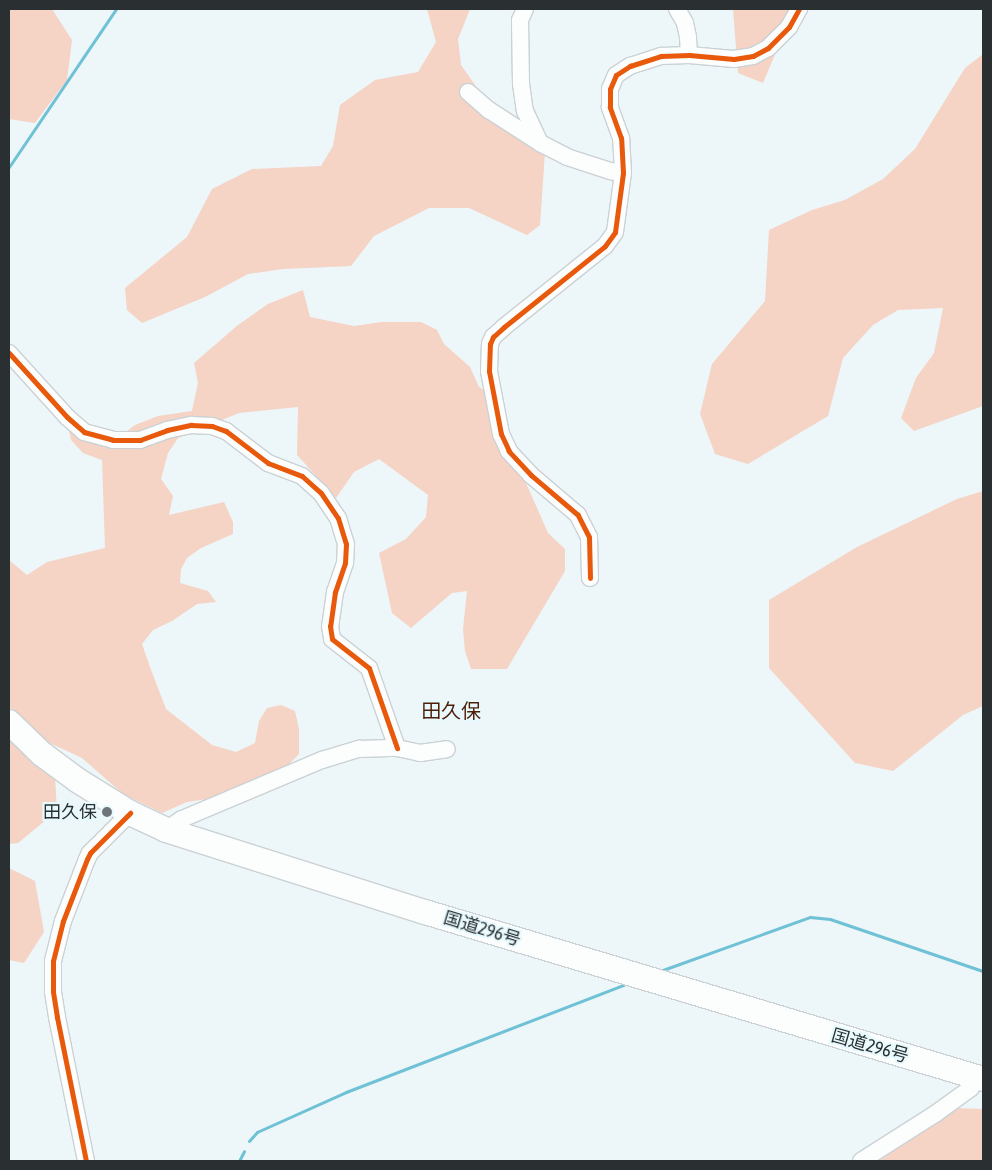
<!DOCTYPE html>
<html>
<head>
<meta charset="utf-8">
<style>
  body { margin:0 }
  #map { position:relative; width:992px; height:1170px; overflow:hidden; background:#edf6f9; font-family:"Asap Condensed","Noto Sans JP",sans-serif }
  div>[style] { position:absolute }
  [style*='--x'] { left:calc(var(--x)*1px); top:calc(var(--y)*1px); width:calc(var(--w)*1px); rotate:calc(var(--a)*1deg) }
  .green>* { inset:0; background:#f5d3c5 }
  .stream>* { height:3px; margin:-1.5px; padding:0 1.5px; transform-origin:1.5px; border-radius:1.5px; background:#6fc1d5 }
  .roads { filter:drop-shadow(1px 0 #cbd1d4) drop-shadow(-1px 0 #cbd1d4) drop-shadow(0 1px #cbd1d4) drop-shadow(0 -1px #cbd1d4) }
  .minor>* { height:16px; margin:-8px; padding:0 8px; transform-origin:8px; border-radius:8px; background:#fcfefe }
  .highway>* { height:24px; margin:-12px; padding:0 12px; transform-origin:12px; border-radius:12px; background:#fcfefe }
  .cycleway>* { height:5px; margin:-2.5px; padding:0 2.5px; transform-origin:2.5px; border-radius:2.5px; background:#e8590c }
  .dots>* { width:14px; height:14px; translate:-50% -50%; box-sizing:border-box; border:2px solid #e8f9fe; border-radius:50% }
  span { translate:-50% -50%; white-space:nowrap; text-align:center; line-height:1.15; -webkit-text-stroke:4.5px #e8f9fe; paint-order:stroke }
  .poi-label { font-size:18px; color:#2a3032 }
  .right { translate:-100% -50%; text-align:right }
  .street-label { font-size:18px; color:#2a3032 }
  .quarter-label { font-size:20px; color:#4f1e08 }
  .frame { position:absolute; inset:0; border:10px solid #2a3032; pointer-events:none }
</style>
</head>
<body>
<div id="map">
  <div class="green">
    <div style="clip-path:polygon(9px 9px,52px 9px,72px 40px,67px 80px,35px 123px,9px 119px)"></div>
    <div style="clip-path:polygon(427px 9px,470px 9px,458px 39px,461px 65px,496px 115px,545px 152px,540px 225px,527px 235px,469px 208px,429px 208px,374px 236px,351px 266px,283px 269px,248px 274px,205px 297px,142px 323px,127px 310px,125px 288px,187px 237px,212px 189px,252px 169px,321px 166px,333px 146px,340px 105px,375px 80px,418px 72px,436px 42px)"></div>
    <div style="clip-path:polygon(733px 9px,806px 9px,786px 28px,763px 83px,738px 73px)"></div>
    <div style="clip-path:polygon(983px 54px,983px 406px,914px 431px,901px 418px,916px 378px,934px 353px,943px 308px,898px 310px,873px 325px,843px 358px,828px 416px,748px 464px,715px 454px,700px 414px,712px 364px,765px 301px,769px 230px,812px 210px,845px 200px,883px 179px,915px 149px,965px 68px)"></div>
    <div style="clip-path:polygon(303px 290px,310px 317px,354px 326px,382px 322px,421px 322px,437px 330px,444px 344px,470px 367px,479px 387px,501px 400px,501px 426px,548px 533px,565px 549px,565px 571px,507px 669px,471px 669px,465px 651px,463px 629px,467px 591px,452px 593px,411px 628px,392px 613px,379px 553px,406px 539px,426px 517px,428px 495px,379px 459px,354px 472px,336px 498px,297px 455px,298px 407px,239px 413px,178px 438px,168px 453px,161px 479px,173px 496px,169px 515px,224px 502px,233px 522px,233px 534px,201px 548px,187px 558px,181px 569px,180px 583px,208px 591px,216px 602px,197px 604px,172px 621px,153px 630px,142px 644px,150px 667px,166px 709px,212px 745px,236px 752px,255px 743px,259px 721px,267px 708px,281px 705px,295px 711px,299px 729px,299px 754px,287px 766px,285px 771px,221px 797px,187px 802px,162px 813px,123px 794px,82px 758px,41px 739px,9px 707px,9px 560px,27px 575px,47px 562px,105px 548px,102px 460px,83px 453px,71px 440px,69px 430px,82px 421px,102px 433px,123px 434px,135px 425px,158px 416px,192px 411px,198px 383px,194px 363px,238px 325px,268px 304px)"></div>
    <div style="clip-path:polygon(983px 491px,983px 706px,963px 715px,893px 771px,855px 763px,769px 668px,769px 600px,857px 547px,957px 499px)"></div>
    <div style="clip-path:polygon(9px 737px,55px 778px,57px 811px,18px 843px,9px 844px)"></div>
    <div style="clip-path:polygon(9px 868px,35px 881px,44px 932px,24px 963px,9px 960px)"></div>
    <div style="clip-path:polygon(955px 1108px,983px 1109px,983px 1161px,879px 1161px)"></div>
  </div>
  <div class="stream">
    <div style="--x:9;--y:167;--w:191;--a:-55.9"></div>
    <div style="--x:660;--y:971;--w:159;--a:-19.8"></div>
    <div style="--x:810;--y:917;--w:20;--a:6"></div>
    <div style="--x:830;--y:919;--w:162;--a:18.8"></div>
    <div style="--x:249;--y:1141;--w:12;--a:-48"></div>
    <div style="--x:257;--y:1132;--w:98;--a:-24.2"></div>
    <div style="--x:346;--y:1092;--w:303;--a:-21.1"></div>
    <div style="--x:239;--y:1161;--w:11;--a:-63"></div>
  </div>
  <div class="roads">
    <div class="minor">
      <div style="--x:525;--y:9;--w:12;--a:114"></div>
      <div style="--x:520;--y:20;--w:64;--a:89.1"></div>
      <div style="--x:521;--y:84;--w:27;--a:82"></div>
      <div style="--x:525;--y:111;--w:35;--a:65"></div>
      <div style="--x:677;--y:9;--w:16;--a:60"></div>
      <div style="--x:685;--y:23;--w:14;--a:78"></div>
      <div style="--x:688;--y:37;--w:18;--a:87"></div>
      <div style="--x:468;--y:92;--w:28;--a:41"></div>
      <div style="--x:489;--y:110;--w:61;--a:32.9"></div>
      <div style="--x:540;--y:143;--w:30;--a:27"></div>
      <div style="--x:567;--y:157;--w:45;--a:18"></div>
      <div style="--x:610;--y:171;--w:13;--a:9"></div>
      <div style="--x:9;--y:353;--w:86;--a:47.8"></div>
      <div style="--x:67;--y:417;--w:23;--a:41"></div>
      <div style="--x:84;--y:432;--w:30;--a:15"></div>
      <div style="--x:113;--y:440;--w:27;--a:0"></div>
      <div style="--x:140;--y:440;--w:29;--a:-20"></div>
      <div style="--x:167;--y:430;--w:25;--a:-12"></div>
      <div style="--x:191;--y:425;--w:21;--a:3"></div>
      <div style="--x:212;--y:426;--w:15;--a:20"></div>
      <div style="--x:226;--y:431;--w:53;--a:37.3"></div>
      <div style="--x:268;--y:463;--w:36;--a:21"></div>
      <div style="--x:302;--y:476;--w:25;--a:42"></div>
      <div style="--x:321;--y:493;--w:30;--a:56"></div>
      <div style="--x:338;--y:518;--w:27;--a:73"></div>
      <div style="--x:346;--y:544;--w:19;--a:93"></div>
      <div style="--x:345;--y:563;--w:31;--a:109"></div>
      <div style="--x:335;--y:592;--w:34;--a:98"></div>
      <div style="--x:330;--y:626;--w:13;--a:81"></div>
      <div style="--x:332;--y:639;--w:47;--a:38.1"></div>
      <div style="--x:369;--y:668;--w:85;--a:70.7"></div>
      <div style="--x:590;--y:578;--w:41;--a:-91.4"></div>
      <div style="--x:589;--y:537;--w:25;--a:-117"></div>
      <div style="--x:578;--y:515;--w:62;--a:-139.6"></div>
      <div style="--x:531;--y:475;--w:33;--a:-133"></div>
      <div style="--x:509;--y:451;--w:19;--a:-115"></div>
      <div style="--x:501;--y:434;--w:64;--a:-100.8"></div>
      <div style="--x:489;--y:371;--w:27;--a:-88"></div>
      <div style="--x:490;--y:344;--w:8;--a:-67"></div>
      <div style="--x:493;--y:337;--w:15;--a:-42"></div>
      <div style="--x:504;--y:327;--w:129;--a:-38.7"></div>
      <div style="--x:605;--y:246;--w:17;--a:-54"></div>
      <div style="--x:615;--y:232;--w:60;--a:-82.3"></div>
      <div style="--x:623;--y:173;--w:35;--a:-93"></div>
      <div style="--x:621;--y:138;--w:33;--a:-110"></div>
      <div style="--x:610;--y:107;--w:18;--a:-90"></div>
      <div style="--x:610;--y:89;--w:15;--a:-67"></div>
      <div style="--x:616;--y:75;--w:17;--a:-33"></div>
      <div style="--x:630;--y:66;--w:33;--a:-18"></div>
      <div style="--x:661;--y:56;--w:28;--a:-2"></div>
      <div style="--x:689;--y:55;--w:45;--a:5.1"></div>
      <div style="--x:734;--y:59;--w:19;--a:-9"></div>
      <div style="--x:753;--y:56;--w:17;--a:-28"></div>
      <div style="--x:768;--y:48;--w:30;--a:-45"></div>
      <div style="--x:789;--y:27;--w:21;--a:-61"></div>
      <div style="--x:166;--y:830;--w:19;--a:-35"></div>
      <div style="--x:182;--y:819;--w:152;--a:-22.9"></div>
      <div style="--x:322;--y:760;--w:39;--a:-17"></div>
      <div style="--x:359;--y:749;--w:38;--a:-2"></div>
      <div style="--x:397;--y:748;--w:24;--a:12"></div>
      <div style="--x:420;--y:753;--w:27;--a:-8"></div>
      <div style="--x:86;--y:1161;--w:147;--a:-101.4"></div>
      <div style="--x:57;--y:1017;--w:26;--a:-99"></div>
      <div style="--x:53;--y:991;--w:30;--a:-90"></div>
      <div style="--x:53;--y:961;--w:41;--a:-76"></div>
      <div style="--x:63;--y:921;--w:66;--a:-68.8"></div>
      <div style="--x:87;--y:859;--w:7;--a:-63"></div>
      <div style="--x:90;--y:853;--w:57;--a:-45"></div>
      <div style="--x:861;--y:1161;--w:88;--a:-32.4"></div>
      <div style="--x:935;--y:1114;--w:44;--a:-35.8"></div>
      <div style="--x:971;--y:1088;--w:12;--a:-70"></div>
    </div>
    <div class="highway">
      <div style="--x:9;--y:722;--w:46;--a:44.1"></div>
      <div style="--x:42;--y:754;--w:44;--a:36.6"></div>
      <div style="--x:77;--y:780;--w:62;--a:31.9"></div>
      <div style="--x:130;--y:813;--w:40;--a:25"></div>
      <div style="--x:166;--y:830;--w:272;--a:17.6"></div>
      <div style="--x:425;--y:912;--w:582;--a:16.66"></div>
    </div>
  </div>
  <div class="cycleway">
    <div style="--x:9;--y:353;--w:86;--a:47.8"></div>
    <div style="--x:67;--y:417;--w:23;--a:41"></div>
    <div style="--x:84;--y:432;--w:30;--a:15"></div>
    <div style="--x:113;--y:440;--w:27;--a:0"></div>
    <div style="--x:140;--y:440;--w:29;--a:-20"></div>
    <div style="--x:167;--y:430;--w:25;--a:-12"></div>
    <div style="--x:191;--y:425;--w:21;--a:3"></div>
    <div style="--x:212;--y:426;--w:15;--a:20"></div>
    <div style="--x:226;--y:431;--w:53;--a:37.3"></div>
    <div style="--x:268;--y:463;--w:36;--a:21"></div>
    <div style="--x:302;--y:476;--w:25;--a:42"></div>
    <div style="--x:321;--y:493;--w:30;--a:56"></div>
    <div style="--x:338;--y:518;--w:27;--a:73"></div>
    <div style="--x:346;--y:544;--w:19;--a:93"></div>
    <div style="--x:345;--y:563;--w:31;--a:109"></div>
    <div style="--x:335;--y:592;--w:34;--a:98"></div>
    <div style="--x:330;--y:626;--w:13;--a:81"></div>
    <div style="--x:332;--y:639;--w:47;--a:38.1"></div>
    <div style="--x:369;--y:668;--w:85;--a:70.7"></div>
    <div style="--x:590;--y:578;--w:41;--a:-91.4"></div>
    <div style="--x:589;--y:537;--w:25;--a:-117"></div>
    <div style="--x:578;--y:515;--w:62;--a:-139.6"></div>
    <div style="--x:531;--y:475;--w:33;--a:-133"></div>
    <div style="--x:509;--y:451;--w:19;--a:-115"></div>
    <div style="--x:501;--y:434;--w:64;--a:-100.8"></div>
    <div style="--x:489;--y:371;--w:27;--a:-88"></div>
    <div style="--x:490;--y:344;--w:8;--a:-67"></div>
    <div style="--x:493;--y:337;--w:15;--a:-42"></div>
    <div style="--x:504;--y:327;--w:129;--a:-38.7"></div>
    <div style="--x:605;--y:246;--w:17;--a:-54"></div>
    <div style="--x:615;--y:232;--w:60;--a:-82.3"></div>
    <div style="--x:623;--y:173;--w:35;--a:-93"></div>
    <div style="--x:621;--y:138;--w:33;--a:-110"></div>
    <div style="--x:610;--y:107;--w:18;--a:-90"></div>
    <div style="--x:610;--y:89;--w:15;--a:-67"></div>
    <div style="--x:616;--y:75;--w:17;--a:-33"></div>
    <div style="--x:630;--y:66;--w:33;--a:-18"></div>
    <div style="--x:661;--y:56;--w:28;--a:-2"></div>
    <div style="--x:689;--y:55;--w:45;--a:5.1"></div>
    <div style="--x:734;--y:59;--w:19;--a:-9"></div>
    <div style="--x:753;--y:56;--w:17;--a:-28"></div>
    <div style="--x:768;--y:48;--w:30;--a:-45"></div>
    <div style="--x:789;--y:27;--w:21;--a:-61"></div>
    <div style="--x:86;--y:1161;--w:147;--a:-101.4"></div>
    <div style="--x:57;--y:1017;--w:26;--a:-99"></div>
    <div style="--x:53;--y:991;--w:30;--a:-90"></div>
    <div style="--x:53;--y:961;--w:41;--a:-76"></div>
    <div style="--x:63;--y:921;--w:66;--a:-68.8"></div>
    <div style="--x:87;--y:859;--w:7;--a:-63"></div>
    <div style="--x:90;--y:853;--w:57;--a:-45"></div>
  </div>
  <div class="dots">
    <div style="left:107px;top:812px;background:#6e7578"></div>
  </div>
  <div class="poi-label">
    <span class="right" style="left:97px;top:812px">田久保</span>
  </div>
  <div class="street-label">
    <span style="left:482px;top:929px;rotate:17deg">国道296号</span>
    <span style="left:870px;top:1046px;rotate:16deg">国道296号</span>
  </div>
  <div class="quarter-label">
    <span style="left:451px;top:710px">田久保</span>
  </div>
  <div class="frame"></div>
</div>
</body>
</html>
